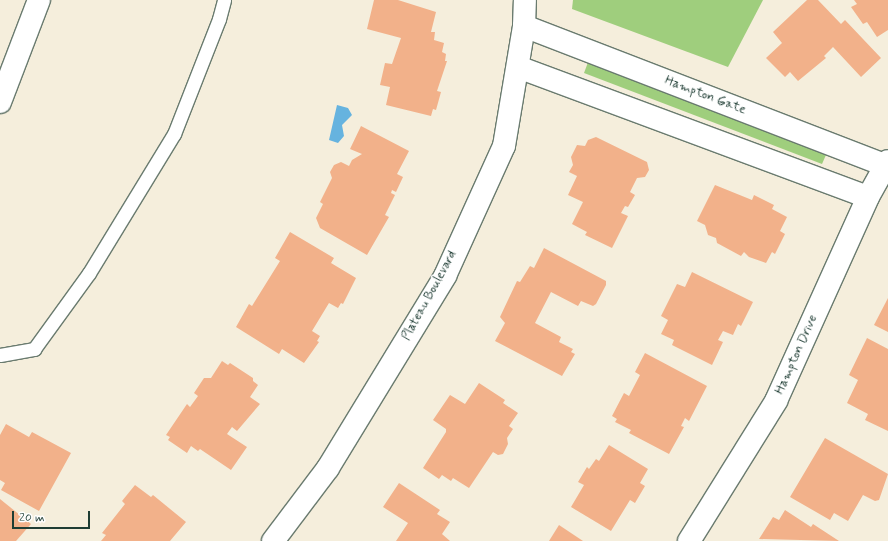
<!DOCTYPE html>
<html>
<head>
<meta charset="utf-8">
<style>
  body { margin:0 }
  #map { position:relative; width:888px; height:541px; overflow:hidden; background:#f5eedc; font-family:Mynerve,sans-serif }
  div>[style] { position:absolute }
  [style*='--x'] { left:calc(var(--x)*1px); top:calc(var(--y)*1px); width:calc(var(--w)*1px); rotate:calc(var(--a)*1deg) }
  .green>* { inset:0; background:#9fce7d }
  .water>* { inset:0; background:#66b3df }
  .building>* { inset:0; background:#f2b18a }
  .roads { filter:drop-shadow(1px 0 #6a7b6f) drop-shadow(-1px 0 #6a7b6f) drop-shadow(0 1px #6a7b6f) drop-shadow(0 -1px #6a7b6f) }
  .service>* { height:13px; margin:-6.5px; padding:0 6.5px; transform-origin:6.5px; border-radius:6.5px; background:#fff }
  .minor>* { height:22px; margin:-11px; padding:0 11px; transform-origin:11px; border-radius:11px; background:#fff }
  .tertiary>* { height:22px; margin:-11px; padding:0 11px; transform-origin:11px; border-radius:11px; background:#fff }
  span { translate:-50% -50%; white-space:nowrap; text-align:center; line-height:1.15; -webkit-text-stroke:3px #fff; paint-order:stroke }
  .street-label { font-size:13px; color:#1f3d34 }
  .scale { position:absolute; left:12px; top:511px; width:78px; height:18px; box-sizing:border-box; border:2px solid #1f3d34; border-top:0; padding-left:5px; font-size:12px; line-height:14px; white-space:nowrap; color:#1f3d34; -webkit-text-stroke:3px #fff; paint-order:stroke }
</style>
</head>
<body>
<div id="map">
  <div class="green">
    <div style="clip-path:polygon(573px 0,763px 0,728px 67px,572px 9px)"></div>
    <div style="clip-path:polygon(590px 57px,829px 148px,822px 164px,584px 73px)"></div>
  </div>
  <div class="water">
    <div style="clip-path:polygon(337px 105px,348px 108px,352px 115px,342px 125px,344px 136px,338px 143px,329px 140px)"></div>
  </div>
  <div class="building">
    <div style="clip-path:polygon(374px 0,398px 0,436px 12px,431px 32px,435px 32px,434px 40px,444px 43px,442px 52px,446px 54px,445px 61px,447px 61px,437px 91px,441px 92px,436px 110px,433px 109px,431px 116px,386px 105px,390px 87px,380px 85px,385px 63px,392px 64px,401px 38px,367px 29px)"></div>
    <div style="clip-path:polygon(807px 0,818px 0,841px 24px,845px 20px,881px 58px,861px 77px,833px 47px,824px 56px,826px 58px,798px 81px,790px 72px,785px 77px,766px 58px,782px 43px,773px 32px)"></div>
    <div style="clip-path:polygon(854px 0,888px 0,888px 30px,877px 37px,867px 22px,863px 24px,851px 7px,857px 4px)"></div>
    <div style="clip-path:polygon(361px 126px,409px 151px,397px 174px,403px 177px,396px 192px,392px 190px,391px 193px,395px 195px,385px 215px,389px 217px,367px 255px,320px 228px,316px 218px,323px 204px,320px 202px,332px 178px,330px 172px,334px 165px,341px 162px,349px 166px,352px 160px,362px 154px,350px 149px)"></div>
    <div style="clip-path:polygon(596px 137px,647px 162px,649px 170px,645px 177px,637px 178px,630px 192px,635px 195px,628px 207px,625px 206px,621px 213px,628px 216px,612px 248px,585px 235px,587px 232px,572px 224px,583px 202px,568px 195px,577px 176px,569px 172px,573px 165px,571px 157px,577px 145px,585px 146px,588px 140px)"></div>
    <div style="clip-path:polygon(715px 185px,752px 200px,754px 195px,774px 205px,772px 209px,787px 217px,780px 231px,785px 234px,775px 254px,772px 252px,766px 263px,749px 257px,744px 252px,741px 256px,717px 243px,716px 238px,708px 235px,705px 225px,697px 221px)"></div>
    <div style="clip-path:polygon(290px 232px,334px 258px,331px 263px,356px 278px,343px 304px,341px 303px,338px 308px,329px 303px,312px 331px,320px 336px,317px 341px,319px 342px,304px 363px,282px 349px,279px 354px,236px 327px,249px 304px,252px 306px,280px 261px,275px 258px)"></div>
    <div style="clip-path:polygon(544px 248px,606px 281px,606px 285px,596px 304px,593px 306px,581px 301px,578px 306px,551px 292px,535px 323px,561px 337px,559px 342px,573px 349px,571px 352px,575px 354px,562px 376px,495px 341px,505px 323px,500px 317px,517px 281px,520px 282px,530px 266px,534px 268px)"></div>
    <div style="clip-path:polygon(692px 272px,753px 302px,741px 326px,738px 324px,733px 335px,723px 331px,718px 340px,723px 342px,712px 365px,672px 345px,674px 340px,661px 334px,668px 320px,661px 316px,677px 284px,685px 287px)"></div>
    <div style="clip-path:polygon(888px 298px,888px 332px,874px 325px)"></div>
    <div style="clip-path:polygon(867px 338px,888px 349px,888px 431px,865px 420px,868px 414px,847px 403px,858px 380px,849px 375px)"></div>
    <div style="clip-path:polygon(645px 353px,707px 386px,689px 421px,685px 418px,681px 426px,684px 427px,669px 454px,629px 433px,631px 430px,615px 422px,617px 419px,612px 416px,624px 393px,629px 396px,640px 375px,635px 372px)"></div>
    <div style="clip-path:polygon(222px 361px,228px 365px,230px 363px,253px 378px,253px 381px,258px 385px,250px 397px,260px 404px,237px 431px,232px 427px,227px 434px,247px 447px,231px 470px,200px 449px,198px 451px,191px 446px,187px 453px,168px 440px,170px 437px,166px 435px,187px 404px,190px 407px,198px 396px,194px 393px,204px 378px,211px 378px)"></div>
    <div style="clip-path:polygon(479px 383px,505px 400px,503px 403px,518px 413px,509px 426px,513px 429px,507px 438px,508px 444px,503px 454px,498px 455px,493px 452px,469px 488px,453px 478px,451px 481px,442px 475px,439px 479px,423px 468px,446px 432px,446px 429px,433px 420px,450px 395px,465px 404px)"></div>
    <div style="clip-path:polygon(6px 424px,29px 437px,32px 432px,71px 453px,39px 511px,1px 490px,5px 483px,0 480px,0 435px)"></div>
    <div style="clip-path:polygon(825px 438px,888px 474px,879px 500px,875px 501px,863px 495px,848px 521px,834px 513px,830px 520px,790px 497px)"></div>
    <div style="clip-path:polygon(609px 445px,648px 469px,640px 483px,645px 486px,635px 503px,630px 500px,611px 531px,571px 507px,584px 485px,578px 482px,587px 467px,589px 469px,596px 459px,599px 461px)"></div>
    <div style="clip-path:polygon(399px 483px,440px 510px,437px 514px,450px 522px,442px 534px,450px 541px,396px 541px,408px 523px,383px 507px)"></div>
    <div style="clip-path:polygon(135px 485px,151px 497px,153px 495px,186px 522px,170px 541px,101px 541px,106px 535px,102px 533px,125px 504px,122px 501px)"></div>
    <div style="clip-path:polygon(0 499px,31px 524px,16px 541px,0 541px)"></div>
    <div style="clip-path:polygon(785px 510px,811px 527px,813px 524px,839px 541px,759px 539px,773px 517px,779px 520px)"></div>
    <div style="clip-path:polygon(559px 525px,583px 541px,549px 541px)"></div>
  </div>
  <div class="roads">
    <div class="service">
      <div style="--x:0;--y:355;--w:35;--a:-10"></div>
      <div style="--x:34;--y:349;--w:94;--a:-54.1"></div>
      <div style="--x:89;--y:273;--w:163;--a:-58.6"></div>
      <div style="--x:174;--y:134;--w:123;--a:-68.6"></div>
      <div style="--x:219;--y:19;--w:20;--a:-75"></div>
    </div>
    <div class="minor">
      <div style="--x:524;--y:26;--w:387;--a:21.1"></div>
      <div style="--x:518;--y:67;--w:373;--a:20.4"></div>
      <div style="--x:0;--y:102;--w:109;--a:-69.1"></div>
      <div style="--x:689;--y:541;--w:165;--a:-58.1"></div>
      <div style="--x:776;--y:401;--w:224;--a:-65.7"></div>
      <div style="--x:868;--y:197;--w:41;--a:-60.9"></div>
    </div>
    <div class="tertiary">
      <div style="--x:273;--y:541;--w:91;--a:-53"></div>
      <div style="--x:328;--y:468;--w:225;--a:-58.6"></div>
      <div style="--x:445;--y:276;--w:143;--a:-65.6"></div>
      <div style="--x:504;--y:146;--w:122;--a:-80.5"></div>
      <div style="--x:524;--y:26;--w:26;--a:-88"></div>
    </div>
  </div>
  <div class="street-label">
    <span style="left:705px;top:96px;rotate:21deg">Hampton Gate</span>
    <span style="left:430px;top:296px;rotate:-61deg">Plateau Boulevard</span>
    <span style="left:797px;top:355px;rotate:-66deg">Hampton Drive</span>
  </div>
  <div class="scale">20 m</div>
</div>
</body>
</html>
